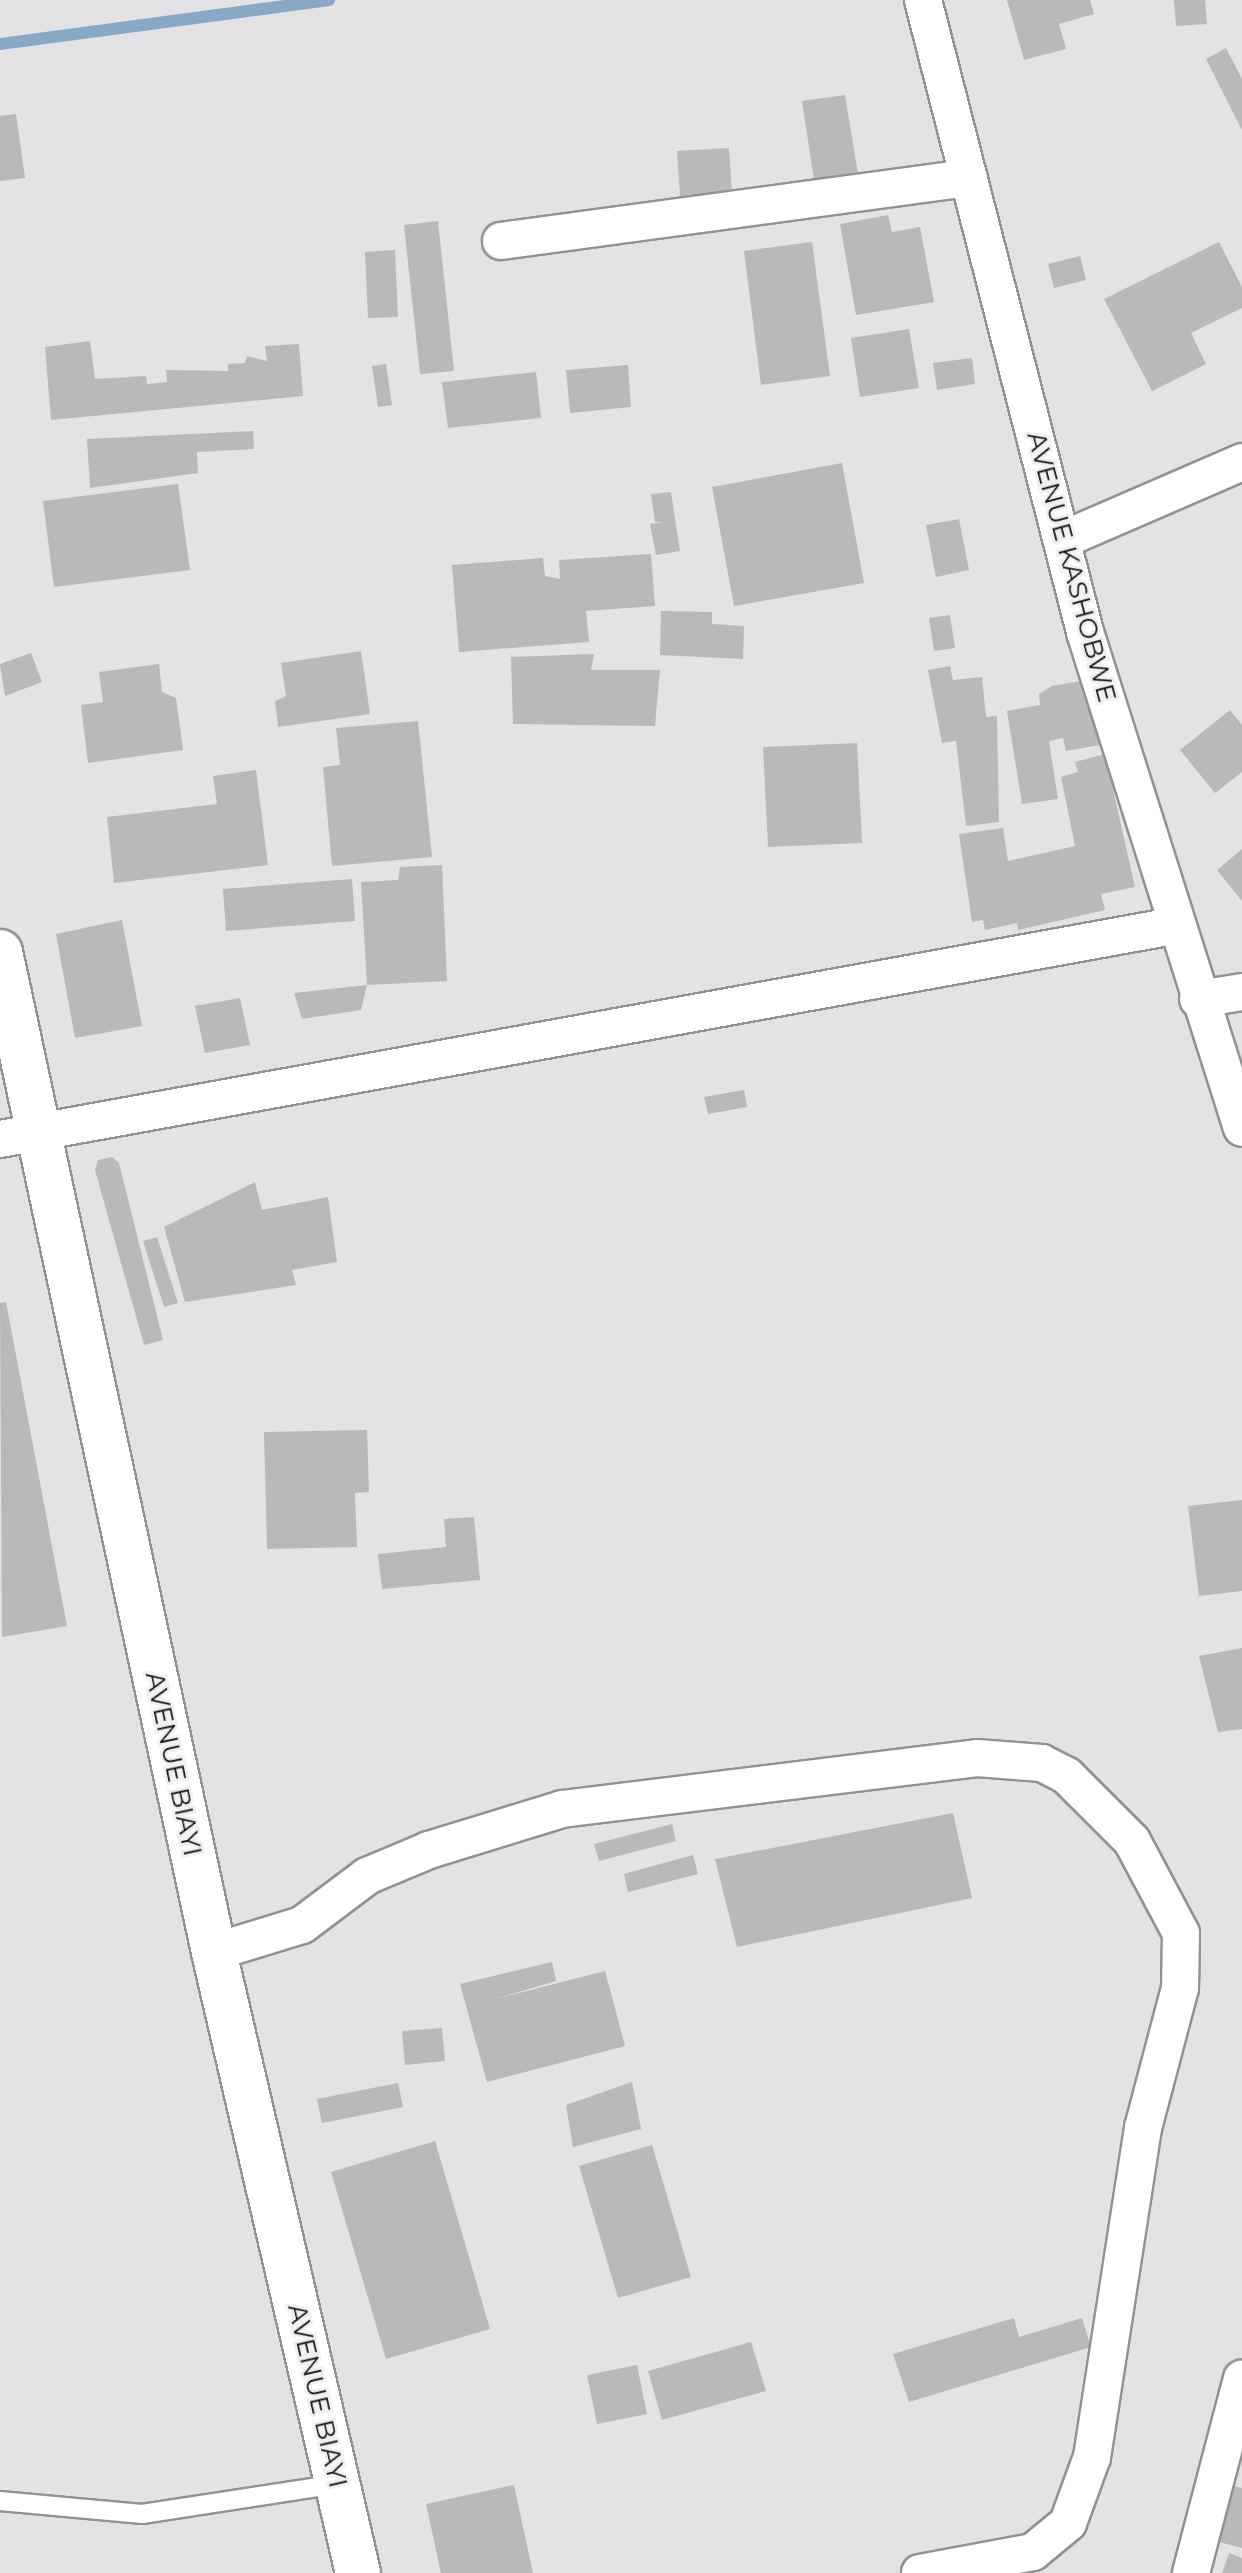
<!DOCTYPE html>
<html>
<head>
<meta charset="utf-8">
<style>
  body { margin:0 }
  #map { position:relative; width:1242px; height:2573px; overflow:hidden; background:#e3e3e6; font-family:Montserrat,sans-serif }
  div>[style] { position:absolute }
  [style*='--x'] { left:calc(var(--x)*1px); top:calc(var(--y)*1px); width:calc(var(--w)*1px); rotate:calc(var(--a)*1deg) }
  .stream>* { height:12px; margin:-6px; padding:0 6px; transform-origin:6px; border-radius:6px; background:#89a8c6 }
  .building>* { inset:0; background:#b9b9bc }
  .roads { filter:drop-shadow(2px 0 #929295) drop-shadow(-2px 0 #929295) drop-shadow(0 2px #929295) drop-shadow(0 -2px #929295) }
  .service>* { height:18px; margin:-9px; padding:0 9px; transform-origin:9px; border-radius:9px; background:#fff }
  .minor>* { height:36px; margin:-18px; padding:0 18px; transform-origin:18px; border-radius:18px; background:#fff }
  .tertiary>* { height:44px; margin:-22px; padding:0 22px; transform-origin:22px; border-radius:22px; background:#fff }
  span { translate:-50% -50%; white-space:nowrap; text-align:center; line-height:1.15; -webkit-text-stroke:6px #f0f0f3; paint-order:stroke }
  .street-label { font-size:26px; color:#131314 }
</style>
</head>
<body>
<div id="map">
  <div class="stream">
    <div style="--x:0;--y:44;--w:332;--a:-7.6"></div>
  </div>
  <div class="building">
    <div style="clip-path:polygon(1007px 0,1090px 0,1094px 14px,1059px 24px,1066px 49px,1024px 60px)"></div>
    <div style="clip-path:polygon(1174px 0,1205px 0,1207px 24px,1176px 26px)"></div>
    <div style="clip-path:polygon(1226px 48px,1242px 79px,1242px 130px,1206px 59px)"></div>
    <div style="clip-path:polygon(845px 95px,860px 186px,816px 193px,802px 101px)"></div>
    <div style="clip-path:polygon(16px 114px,25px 178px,0 181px,0 116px)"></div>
    <div style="clip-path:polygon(729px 148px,732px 193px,680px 196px,677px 151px)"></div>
    <div style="clip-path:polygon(888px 215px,892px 232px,920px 227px,934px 302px,856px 315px,840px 224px)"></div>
    <div style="clip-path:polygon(438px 221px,454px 371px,420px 374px,404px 225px)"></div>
    <div style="clip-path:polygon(812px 242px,830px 376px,761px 385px,744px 251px)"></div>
    <div style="clip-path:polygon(1219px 242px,1242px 287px,1242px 308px,1191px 333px,1206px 364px,1152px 391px,1104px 299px)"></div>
    <div style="clip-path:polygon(395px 250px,398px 317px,368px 318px,365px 252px)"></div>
    <div style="clip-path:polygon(1080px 256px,1086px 280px,1054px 288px,1048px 264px)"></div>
    <div style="clip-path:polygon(909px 329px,919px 388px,860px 397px,851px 338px)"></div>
    <div style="clip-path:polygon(90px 341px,95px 379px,146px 376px,147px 384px,167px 382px,166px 370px,228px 371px,228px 364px,245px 363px,247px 356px,267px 361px,265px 346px,299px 344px,303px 396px,51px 420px,45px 347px)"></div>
    <div style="clip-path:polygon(972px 358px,975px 384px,937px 390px,933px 363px)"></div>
    <div style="clip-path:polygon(386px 364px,392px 405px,378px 407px,372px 366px)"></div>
    <div style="clip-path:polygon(628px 365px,631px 407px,570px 413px,566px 370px)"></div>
    <div style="clip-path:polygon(536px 372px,541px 418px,448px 428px,442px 382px)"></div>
    <div style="clip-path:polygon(253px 431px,254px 449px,197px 452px,198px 473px,90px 488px,87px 439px)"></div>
    <div style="clip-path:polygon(842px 463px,864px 583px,734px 606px,712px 487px)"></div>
    <div style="clip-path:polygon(178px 484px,190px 570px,54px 587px,43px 501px)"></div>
    <div style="clip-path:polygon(671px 492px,680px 551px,656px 555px,650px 524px,663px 522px,655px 522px,651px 494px)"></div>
    <div style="clip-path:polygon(959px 519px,969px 570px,936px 577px,926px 525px)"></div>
    <div style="clip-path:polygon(651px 554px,655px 606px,586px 611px,589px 642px,459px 652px,452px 565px,543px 558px,545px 576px,560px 579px,559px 560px)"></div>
    <div style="clip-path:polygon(661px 611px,712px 612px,712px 624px,744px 626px,743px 659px,660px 655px)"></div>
    <div style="clip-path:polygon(950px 615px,955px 648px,934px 651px,929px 618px)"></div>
    <div style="clip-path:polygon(361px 651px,370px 714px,278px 727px,275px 701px,286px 696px,281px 663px)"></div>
    <div style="clip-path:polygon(31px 653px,42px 682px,5px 696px,0 664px)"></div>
    <div style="clip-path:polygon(594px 654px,591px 670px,660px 670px,655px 726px,513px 724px,511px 657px)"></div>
    <div style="clip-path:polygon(159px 664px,162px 692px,176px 698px,183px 750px,88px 763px,81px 705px,103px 702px,99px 672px)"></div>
    <div style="clip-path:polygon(950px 666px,953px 680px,982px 677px,986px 717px,997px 716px,999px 822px,966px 826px,956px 741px,942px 743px,928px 670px)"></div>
    <div style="clip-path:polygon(1092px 679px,1105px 744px,1066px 751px,1063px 738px,1049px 741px,1058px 799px,1022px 804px,1007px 711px,1040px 705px,1039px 694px,1052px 686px)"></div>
    <div style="clip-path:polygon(1230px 710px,1242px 725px,1242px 772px,1215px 793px,1180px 750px)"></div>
    <div style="clip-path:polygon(418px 721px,432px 857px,332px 866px,323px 767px,340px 765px,336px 728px)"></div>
    <div style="clip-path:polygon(857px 743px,862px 843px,768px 847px,763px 747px)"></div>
    <div style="clip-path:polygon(1105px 754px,1135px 887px,1101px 894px,1105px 910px,1018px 930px,1017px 923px,985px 930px,983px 920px,972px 922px,959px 834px,1003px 828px,1008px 861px,1075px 846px,1061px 777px,1078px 772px,1075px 762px)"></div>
    <div style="clip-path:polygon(256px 770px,268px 865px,114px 883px,107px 817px,217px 804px,213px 776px)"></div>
    <div style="clip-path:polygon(1242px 849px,1242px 901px,1217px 870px)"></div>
    <div style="clip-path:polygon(442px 865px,447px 981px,367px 985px,361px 1010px,302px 1019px,294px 993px,367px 985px,361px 882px,398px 880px,400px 867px)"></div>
    <div style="clip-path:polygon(352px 879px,355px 921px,226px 931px,223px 889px)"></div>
    <div style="clip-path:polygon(122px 920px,142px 1026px,75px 1038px,56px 934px)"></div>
    <div style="clip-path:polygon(240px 998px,250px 1045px,205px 1053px,195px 1006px)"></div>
    <div style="clip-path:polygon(744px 1090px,747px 1107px,708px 1114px,704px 1097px)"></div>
    <div style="clip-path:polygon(112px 1157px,119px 1163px,163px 1340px,144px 1345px,95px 1170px,98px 1160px)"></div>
    <div style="clip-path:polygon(255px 1182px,262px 1210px,328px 1197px,337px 1262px,292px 1270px,296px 1285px,185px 1302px,164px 1227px)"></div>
    <div style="clip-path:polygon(157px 1237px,178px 1303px,164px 1307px,143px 1241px)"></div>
    <div style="clip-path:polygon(6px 1302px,67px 1626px,2px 1637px,0 1303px)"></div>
    <div style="clip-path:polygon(367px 1430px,369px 1492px,355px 1493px,357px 1547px,267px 1549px,264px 1432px)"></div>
    <div style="clip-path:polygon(1242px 1500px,1242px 1591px,1199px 1596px,1188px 1506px)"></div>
    <div style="clip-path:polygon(474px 1517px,480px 1580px,382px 1589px,378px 1554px,446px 1547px,444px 1519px)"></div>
    <div style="clip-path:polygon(1242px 1648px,1242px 1729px,1218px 1732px,1199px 1656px)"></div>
    <div style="clip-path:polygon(953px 1813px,972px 1898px,737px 1947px,715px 1859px)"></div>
    <div style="clip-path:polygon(672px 1824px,676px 1841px,599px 1861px,594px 1844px)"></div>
    <div style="clip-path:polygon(693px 1855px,698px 1874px,628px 1892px,624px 1874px)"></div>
    <div style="clip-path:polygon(552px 1962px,556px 1981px,495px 1999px,605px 1971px,625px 2046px,487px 2082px,460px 1984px)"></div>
    <div style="clip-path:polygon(442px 2028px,445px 2061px,405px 2065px,402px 2031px)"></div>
    <div style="clip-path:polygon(632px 2082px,641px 2129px,573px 2147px,566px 2105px)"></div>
    <div style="clip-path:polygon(398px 2083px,403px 2107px,322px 2123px,317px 2099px)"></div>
    <div style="clip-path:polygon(435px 2141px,490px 2329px,386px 2359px,331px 2172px)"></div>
    <div style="clip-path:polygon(652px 2145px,691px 2277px,618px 2298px,579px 2166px)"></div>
    <div style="clip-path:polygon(1014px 2318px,1019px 2337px,1082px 2318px,1091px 2347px,909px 2402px,893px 2354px)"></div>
    <div style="clip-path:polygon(751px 2342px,766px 2391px,662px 2420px,648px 2371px)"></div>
    <div style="clip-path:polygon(637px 2365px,647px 2414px,597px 2424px,587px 2375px)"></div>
    <div style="clip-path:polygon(514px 2485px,533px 2573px,441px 2573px,426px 2504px)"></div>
    <div style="clip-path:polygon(1234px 2486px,1242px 2488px,1242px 2548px,1219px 2542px)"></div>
    <div style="clip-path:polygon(1229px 2553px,1242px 2558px,1242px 2573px,1222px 2573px)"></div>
  </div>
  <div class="roads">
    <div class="service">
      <div style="--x:0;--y:2501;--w:143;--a:5.2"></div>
      <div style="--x:142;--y:2514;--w:197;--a:-8.7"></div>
    </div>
    <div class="minor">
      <div style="--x:923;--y:0;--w:652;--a:75.62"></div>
      <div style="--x:1085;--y:632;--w:520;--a:72.44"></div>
      <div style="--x:501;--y:241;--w:472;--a:-7.7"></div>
      <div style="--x:1062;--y:540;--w:196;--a:-23.4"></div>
      <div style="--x:1198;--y:999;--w:45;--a:-9"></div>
      <div style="--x:0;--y:1139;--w:1192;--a:-10.29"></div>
      <div style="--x:214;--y:1952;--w:92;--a:-17.1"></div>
      <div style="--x:302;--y:1925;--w:81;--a:-37"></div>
      <div style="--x:367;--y:1876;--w:67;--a:-22.8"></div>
      <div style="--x:429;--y:1850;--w:139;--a:-17.1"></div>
      <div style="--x:562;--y:1809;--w:418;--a:-7"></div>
      <div style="--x:977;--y:1758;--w:65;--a:4.4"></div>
      <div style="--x:1042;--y:1763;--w:28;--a:27"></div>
      <div style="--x:1067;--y:1776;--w:92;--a:45"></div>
      <div style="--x:1132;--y:1841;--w:104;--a:62"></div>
      <div style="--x:1181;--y:1933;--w:55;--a:91"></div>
      <div style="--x:1180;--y:1988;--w:145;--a:104.8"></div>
      <div style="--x:1143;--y:2128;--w:333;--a:98.8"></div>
      <div style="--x:1092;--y:2457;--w:70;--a:110"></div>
      <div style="--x:1068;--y:2523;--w:45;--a:140.4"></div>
      <div style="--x:1033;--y:2552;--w:115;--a:169.5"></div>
      <div style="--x:1191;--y:2573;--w:201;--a:-75.3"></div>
    </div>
    <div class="tertiary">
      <div style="--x:0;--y:952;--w:1023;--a:77.92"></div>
      <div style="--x:214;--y:1952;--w:637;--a:76.94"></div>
    </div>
  </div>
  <div class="street-label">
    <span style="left:1071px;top:567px;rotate:75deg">AVENUE KASHOBWE</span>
    <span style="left:173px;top:1764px;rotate:78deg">AVENUE BIAYI</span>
    <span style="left:317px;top:2396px;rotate:77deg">AVENUE BIAYI</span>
  </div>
</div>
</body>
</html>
